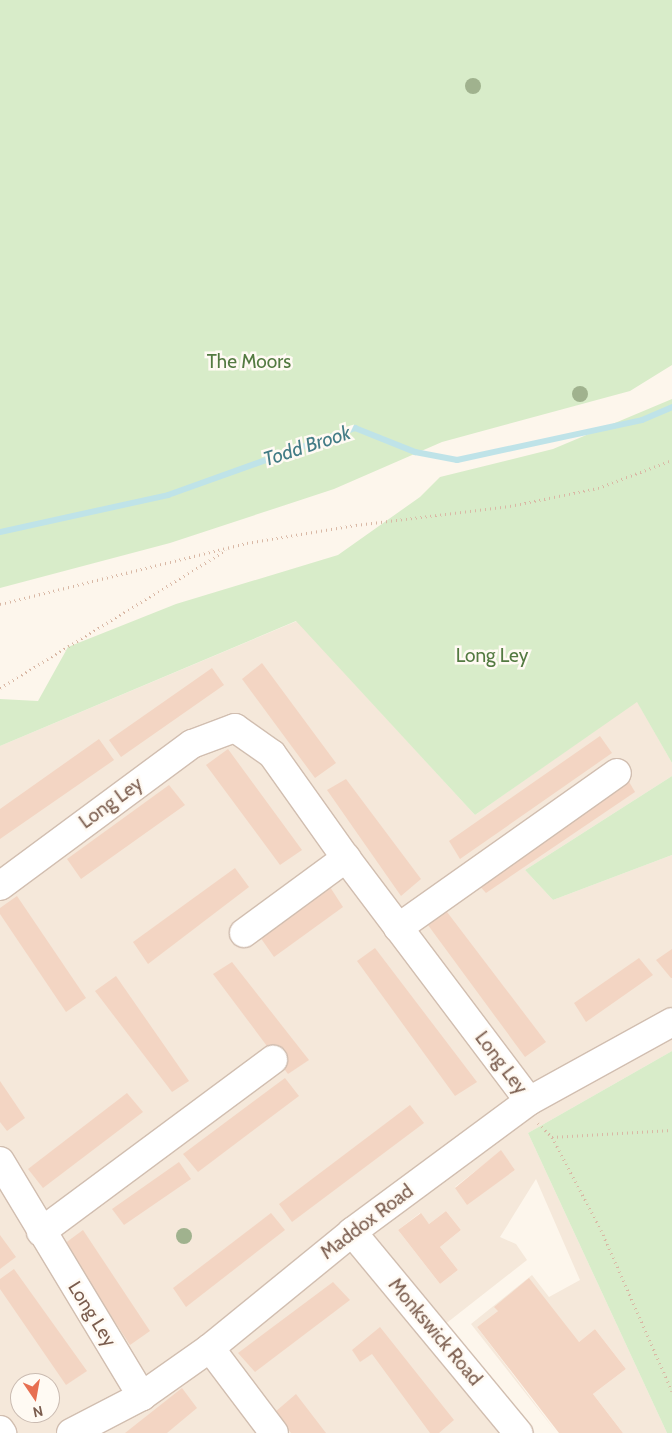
<!DOCTYPE html>
<html>
<head>
<meta charset="utf-8">
<style>
  body { margin:0 }
  #map { position:relative; width:672px; height:1433px; overflow:hidden; background:#fdf6ec; font-family:Cabin,sans-serif }
  div>[style] { position:absolute }
  [style*='--x'] { left:calc(var(--x)*1px); top:calc(var(--y)*1px); width:calc(var(--w)*1px); rotate:calc(var(--a)*1deg) }
  .residential>* { inset:0; background:#f5e8da }
  .green>* { inset:0; background:#d8ecc9 }
  .stream>* { height:6px; margin:-3px; padding:0 3px; transform-origin:3px; border-radius:3px; background:#bfe3e8 }
  .building>* { inset:0; background:#f3d5c3 }
  .path>* { height:3px; margin-top:-1.5px; transform-origin:0; background:repeating-linear-gradient(90deg,#d9b8a5 0 1px,transparent 0 5px) }
  .roads { filter:drop-shadow(1px 0 #d1beb0) drop-shadow(-1px 0 #d1beb0) drop-shadow(0 1px #d1beb0) drop-shadow(0 -1px #d1beb0) }
  .minor>* { height:28px; margin:-14px; padding:0 14px; transform-origin:14px; border-radius:14px; background:#fff }
  .trees>* { width:16px; height:16px; margin:-8px; border-radius:50%; background:#a0b28e }
  span { translate:-50% -50%; white-space:nowrap; text-align:center; line-height:1.15; -webkit-text-stroke:5px #fffaf3; paint-order:stroke }
  .park-label { font-size:19px; color:#537a41 }
  .street-label { font-size:19px; color:#7a5c4d }
  .water-label { font-size:20px; color:#437c86; font-style:italic }
  .north { position:absolute; left:10px; top:1373px; width:50px; height:50px; box-sizing:border-box; background:#fffaf3; border:1px solid #cabbb1; border-radius:50%; rotate:168deg; font-size:14px; font-weight:700; line-height:20px; text-align:center; color:#7a5c4d }
  .north::after { content:''; display:block; margin:auto; width:18px; height:22px; background:#e76f51; clip-path:polygon(50% 0,100% 100%,50% 72%,0 100%) }
</style>
</head>
<body>
<div id="map">
  <div class="residential">
    <div style="clip-path:polygon(evenodd,297px 621px,475px 815px,637px 701px,672px 763px,672px 776px,525px 870px,553px 900px,672px 855px,672px 1051px,528px 1133px,667px 1433px,623px 1433px,593px 1394px,626px 1369px,595px 1329px,579px 1342px,498px 1311px,477px 1327px,557px 1433px,471px 1324px,532px 1275px,549px 1297px,580px 1280px,536px 1179px,500px 1237px,516px 1244px,527px 1260px,439px 1329px,523px 1433px,0 1433px,0 746px,297px 621px,501px 1151px,515px 1170px,467px 1204px,455px 1187px,501px 1151px,297px 621px,446px 1211px,461px 1230px,440px 1247px,458px 1270px,440px 1284px,398px 1230px,420px 1213px,429px 1224px,446px 1211px,297px 621px,20px 1383px,50px 1383px,50px 1413px,20px 1413px,20px 1383px)"></div>
  </div>
  <div class="green">
    <div style="clip-path:polygon(0 0,672px 0,672px 365px,630px 391px,442px 442px,334px 489px,170px 543px,0 588px)"></div>
    <div style="clip-path:polygon(672px 399px,672px 763px,637px 702px,475px 815px,296px 621px,0 746px,0 699px,38px 701px,68px 647px,176px 604px,338px 555px,420px 497px,440px 477px,553px 449px)"></div>
    <div style="clip-path:polygon(672px 776px,672px 855px,553px 900px,525px 870px)"></div>
    <div style="clip-path:polygon(672px 1051px,672px 1433px,667px 1433px,528px 1133px)"></div>
  </div>
  <div class="stream">
    <div style="--x:0;--y:532;--w:172;--a:-12.4"></div>
    <div style="--x:168;--y:495;--w:199;--a:-19.7"></div>
    <div style="--x:355;--y:428;--w:65;--a:21.8"></div>
    <div style="--x:415;--y:452;--w:43;--a:10.8"></div>
    <div style="--x:457;--y:460;--w:189;--a:-12.2"></div>
    <div style="--x:642;--y:420;--w:33;--a:-23"></div>
  </div>
  <div class="building">
    <div style="clip-path:polygon(262px 663px,336px 763px,315px 778px,242px 679px)"></div>
    <div style="clip-path:polygon(212px 668px,224px 685px,121px 757px,109px 740px)"></div>
    <div style="clip-path:polygon(600px 736px,612px 753px,460px 859px,449px 841px)"></div>
    <div style="clip-path:polygon(99px 739px,114px 760px,0 839px,0 809px)"></div>
    <div style="clip-path:polygon(228px 749px,302px 850px,280px 865px,206px 765px)"></div>
    <div style="clip-path:polygon(625px 775px,635px 792px,486px 893px,476px 882px)"></div>
    <div style="clip-path:polygon(346px 779px,421px 879px,401px 896px,327px 790px)"></div>
    <div style="clip-path:polygon(169px 785px,185px 805px,81px 879px,67px 859px)"></div>
    <div style="clip-path:polygon(235px 868px,249px 887px,148px 964px,133px 942px)"></div>
    <div style="clip-path:polygon(330px 887px,343px 907px,274px 957px,260px 937px)"></div>
    <div style="clip-path:polygon(17px 896px,86px 998px,66px 1012px,0 914px,0 908px)"></div>
    <div style="clip-path:polygon(444px 908px,546px 1042px,525px 1057px,425px 921px)"></div>
    <div style="clip-path:polygon(375px 948px,477px 1082px,455px 1096px,357px 961px)"></div>
    <div style="clip-path:polygon(672px 949px,672px 978px,671px 978px,656px 960px)"></div>
    <div style="clip-path:polygon(639px 958px,653px 975px,586px 1022px,574px 1003px)"></div>
    <div style="clip-path:polygon(232px 962px,309px 1060px,288px 1074px,213px 974px)"></div>
    <div style="clip-path:polygon(116px 976px,189px 1081px,172px 1092px,95px 991px)"></div>
    <div style="clip-path:polygon(285px 1078px,299px 1096px,198px 1172px,183px 1154px)"></div>
    <div style="clip-path:polygon(0 1081px,25px 1118px,7px 1131px,0 1122px)"></div>
    <div style="clip-path:polygon(127px 1093px,143px 1112px,43px 1188px,28px 1169px)"></div>
    <div style="clip-path:polygon(410px 1105px,424px 1123px,292px 1222px,279px 1204px)"></div>
    <div style="clip-path:polygon(501px 1150px,515px 1170px,467px 1205px,455px 1188px)"></div>
    <div style="clip-path:polygon(179px 1162px,191px 1179px,124px 1225px,112px 1209px)"></div>
    <div style="clip-path:polygon(446px 1211px,461px 1230px,440px 1247px,458px 1270px,440px 1284px,398px 1230px,421px 1213px,429px 1224px)"></div>
    <div style="clip-path:polygon(271px 1213px,285px 1230px,186px 1307px,173px 1288px)"></div>
    <div style="clip-path:polygon(83px 1230px,150px 1331px,130px 1345px,64px 1244px)"></div>
    <div style="clip-path:polygon(0 1235px,16px 1257px,0 1269px)"></div>
    <div style="clip-path:polygon(14px 1269px,87px 1371px,66px 1385px,0 1289px,0 1279px)"></div>
    <div style="clip-path:polygon(529px 1278px,579px 1342px,595px 1329px,626px 1369px,593px 1394px,623px 1433px,559px 1433px,477px 1327px,498px 1311px,494px 1307px)"></div>
    <div style="clip-path:polygon(333px 1282px,350px 1300px,255px 1372px,238px 1353px)"></div>
    <div style="clip-path:polygon(380px 1327px,454px 1420px,439px 1433px,430px 1433px,372px 1354px,360px 1362px,352px 1350px)"></div>
    <div style="clip-path:polygon(182px 1388px,197px 1408px,167px 1433px,125px 1433px)"></div>
    <div style="clip-path:polygon(296px 1394px,326px 1433px,291px 1433px,275px 1412px)"></div>
  </div>
  <div class="path">
    <div style="--x:0;--y:604;--w:254;--a:-13.9"></div>
    <div style="--x:247;--y:543;--w:110;--a:-9.4"></div>
    <div style="--x:356;--y:525;--w:155;--a:-7"></div>
    <div style="--x:510;--y:506;--w:90;--a:-11.6"></div>
    <div style="--x:598;--y:488;--w:79;--a:-20.7"></div>
    <div style="--x:0;--y:688;--w:265;--a:-31.4"></div>
    <div style="--x:538;--y:1123;--w:20;--a:45"></div>
    <div style="--x:552;--y:1137;--w:105;--a:62.2"></div>
    <div style="--x:601;--y:1230;--w:176;--a:66.2"></div>
    <div style="--x:552;--y:1137;--w:120;--a:-3.3"></div>
  </div>
  <div class="roads">
    <div class="minor">
      <div style="--x:0;--y:886;--w:239;--a:-36.5"></div>
      <div style="--x:192;--y:744;--w:46;--a:-20.4"></div>
      <div style="--x:235;--y:728;--w:45;--a:35.1"></div>
      <div style="--x:272;--y:754;--w:128;--a:54.6"></div>
      <div style="--x:346;--y:858;--w:304;--a:53"></div>
      <div style="--x:398;--y:928;--w:268;--a:-35.3"></div>
      <div style="--x:244;--y:933;--w:127;--a:-36.3"></div>
      <div style="--x:0;--y:1161;--w:275;--a:58.9"></div>
      <div style="--x:41;--y:1232;--w:289;--a:-36.6"></div>
      <div style="--x:352;--y:1232;--w:261;--a:50.4"></div>
      <div style="--x:210;--y:1348;--w:106;--a:53"></div>
      <div style="--x:0;--y:1430;--w:4;--a:56"></div>
      <div style="--x:71;--y:1433;--w:80;--a:-27.5"></div>
      <div style="--x:142;--y:1396;--w:83;--a:-35.2"></div>
      <div style="--x:210;--y:1348;--w:183;--a:-39.2"></div>
      <div style="--x:352;--y:1232;--w:220;--a:-36.5"></div>
      <div style="--x:529;--y:1101;--w:163;--a:-28.9"></div>
    </div>
  </div>
  <div class="trees">
    <div style="left:473px;top:86px"></div>
    <div style="left:580px;top:394px"></div>
    <div style="left:184px;top:1236px"></div>
  </div>
  <div class="park-label">
    <span style="left:249px;top:362px">The Moors</span>
    <span style="left:492px;top:656px">Long Ley</span>
  </div>
  <div class="street-label">
    <span style="left:111px;top:803px;rotate:-36deg">Long Ley</span>
    <span style="left:501px;top:1063px;rotate:53deg">Long Ley</span>
    <span style="left:367px;top:1222px;rotate:-37deg">Maddox Road</span>
    <span style="left:92px;top:1314px;rotate:58deg">Long Ley</span>
    <span style="left:435px;top:1332px;rotate:50deg">Monkswick Road</span>
  </div>
  <div class="water-label">
    <span style="left:307px;top:446px;rotate:-18deg">Todd Brook</span>
  </div>
  <div class="north">N</div>
</div>
</body>
</html>
